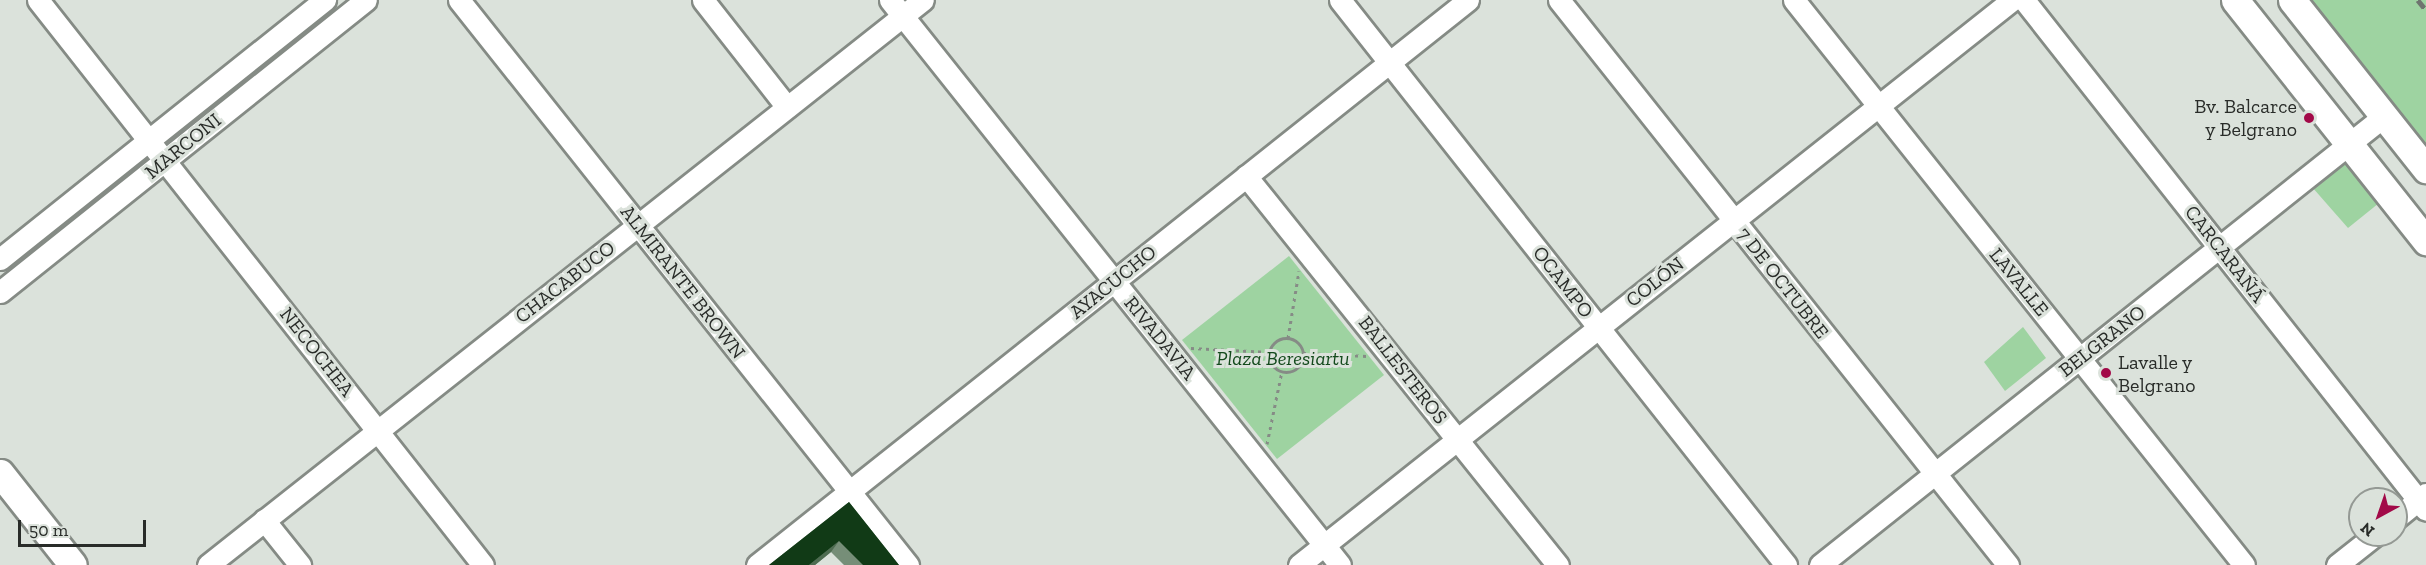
<!DOCTYPE html>
<html>
<head>
<meta charset="utf-8">
<style>
  body { margin:0 }
  #map { position:relative; width:2426px; height:565px; overflow:hidden; background:#dbe2db; font-family:"Zilla Slab",serif }
  div>[style] { position:absolute }
  [style*='--x'] { left:calc(var(--x)*1px); top:calc(var(--y)*1px); width:calc(var(--w)*1px); rotate:calc(var(--a)*1deg) }
  .green>* { inset:0; background:#9ed3a1 }
  .path>* { height:3px; margin-top:-1.5px; transform-origin:0; background:repeating-linear-gradient(90deg,#868b86 0 3px,transparent 0 7.5px) }
  .path>.ring { margin:-1.5px; padding:0; box-sizing:content-box; background:none; border:3px solid #868b86; border-radius:50% }
  .roads { filter:drop-shadow(2px 0 #858b85) drop-shadow(-2px 0 #858b85) drop-shadow(0 2px #858b85) drop-shadow(0 -2px #858b85) }
  .minor>* { height:21px; margin:-10.5px; padding:0 10.5px; transform-origin:10.5px; border-radius:10.5px; background:#fff }
  .major>* { height:27px; margin:-13.5px; padding:0 13.5px; transform-origin:13.5px; border-radius:13.5px; background:#fff }
  .rail>* { height:4.5px; margin-top:-2.25px; transform-origin:0; background:repeating-linear-gradient(90deg,#6f746f 0 10px,transparent 0 20px) }
  .wall>* { inset:0; background:#768e78 }
  .shaded-wall>* { inset:0; background:#4e6c51 }
  .building>* { inset:0; background:#113a16 }
  .dots>* { width:16px; height:16px; translate:-50% -50%; box-sizing:border-box; border:3px solid #dbe2db; border-radius:50% }
  span { translate:-50% -50%; white-space:nowrap; text-align:center; line-height:1.15; -webkit-text-stroke:6px #dbe2db; paint-order:stroke }
  .poi-label { font-size:20px; color:#292c29 }
  .right { translate:-100% -50%; text-align:right }
  .left { translate:0 -50%; text-align:left }
  .street-label { font-size:20px; color:#292c29 }
  .park-label { font-size:20px; color:#134a1c; font-style:italic }
  .north { position:absolute; left:2348px; top:487px; width:60px; height:60px; box-sizing:border-box; background:#dbe2db; border:2px solid #949994; border-radius:50%; rotate:220deg; font-size:16px; font-weight:700; line-height:24px; text-align:center; color:#292c29 }
  .north::after { content:''; display:block; margin:auto; width:21px; height:27px; background:#a20948; clip-path:polygon(50% 0,100% 100%,50% 72%,0 100%) }
  .scale { position:absolute; left:18px; top:520px; width:128px; height:27px; box-sizing:border-box; border:3px solid #292c29; border-top:0; padding-left:8px; font-size:18px; line-height:21px; white-space:nowrap; color:#292c29; -webkit-text-stroke:4px #dbe2db; paint-order:stroke }
</style>
</head>
<body>
<div id="map">
  <div class="green">
    <div style="clip-path:polygon(2292px 0,2426px 0,2426px 169px)"></div>
    <div style="clip-path:polygon(2350px 144px,2389px 195px,2348px 228px,2305px 179px)"></div>
    <div style="clip-path:polygon(1289px 256px,1384px 375px,1277px 459px,1182px 340px)"></div>
    <div style="clip-path:polygon(2023px 327px,2046px 358px,2005px 391px,1984px 362px)"></div>
  </div>
  <div class="path">
    <div style="--x:1288;--y:338;--w:68;--a:-80.7"></div>
    <div class="ring" style="left:1269px;top:338px;width:31px;height:31px"></div>
    <div style="--x:1191;--y:348;--w:79;--a:2.9"></div>
    <div style="--x:1303;--y:353;--w:64;--a:2.7"></div>
    <div style="--x:1267;--y:444;--w:75;--a:-78.4"></div>
  </div>
  <div class="roads">
    <div class="minor">
      <div style="--x:38;--y:0;--w:719;--a:51.78"></div>
      <div style="--x:459;--y:0;--w:722;--a:51.53"></div>
      <div style="--x:703;--y:0;--w:136;--a:51.9"></div>
      <div style="--x:890;--y:0;--w:722;--a:51.46"></div>
      <div style="--x:1340;--y:0;--w:720;--a:51.71"></div>
      <div style="--x:1559;--y:0;--w:722;--a:51.53"></div>
      <div style="--x:1794;--y:0;--w:722;--a:51.46"></div>
      <div style="--x:2024;--y:0;--w:649;--a:51.75"></div>
      <div style="--x:1246;--y:176;--w:499;--a:51.3"></div>
      <div style="--x:0;--y:259;--w:416;--a:-38.6"></div>
      <div style="--x:0;--y:292;--w:468;--a:-38.6"></div>
      <div style="--x:2396;--y:518;--w:38;--a:-39"></div>
      <div style="--x:264;--y:520;--w:58;--a:51.3"></div>
      <div style="--x:208;--y:565;--w:911;--a:-38.32"></div>
      <div style="--x:757;--y:565;--w:908;--a:-38.47"></div>
      <div style="--x:1299;--y:565;--w:910;--a:-38.39"></div>
      <div style="--x:1820;--y:565;--w:721;--a:-38.52"></div>
      <div style="--x:2337;--y:565;--w:48;--a:-38.3"></div>
    </div>
    <div class="major">
      <div style="--x:2235;--y:0;--w:308;--a:51.6"></div>
      <div style="--x:2292;--y:0;--w:216;--a:51.6"></div>
      <div style="--x:0;--y:473;--w:117;--a:51.6"></div>
    </div>
  </div>
  <div class="rail">
    <div style="--x:2418;--y:0;--w:13;--a:51"></div>
  </div>
  <div class="wall">
    <div style="clip-path:polygon(849px 502px,899px 565px,844px 565px,831px 552px,815px 565px,769px 565px)"></div>
  </div>
  <div class="shaded-wall">
    <div style="clip-path:polygon(839px 541px,831px 552px,815px 565px,809px 565px)"></div>
  </div>
  <div class="building">
    <div style="clip-path:polygon(849px 502px,899px 565px,863px 565px,839px 541px,809px 565px,769px 565px)"></div>
  </div>
  <div class="dots">
    <div style="left:2309px;top:118px;background:#a20948"></div>
    <div style="left:2106px;top:373px;background:#a20948"></div>
  </div>
  <div class="poi-label">
    <span class="right" style="left:2297px;top:118px">Bv. Balcarce<br>y Belgrano</span>
    <span class="left" style="left:2118px;top:374px">Lavalle y<br>Belgrano</span>
  </div>
  <div class="street-label">
    <span style="left:183px;top:146px;rotate:-39deg">MARCONI</span>
    <span style="left:2225px;top:254px;rotate:52deg">CARCARAÑÁ</span>
    <span style="left:565px;top:282px;rotate:-38deg">CHACABUCO</span>
    <span style="left:683px;top:282px;rotate:52deg">ALMIRANTE BROWN</span>
    <span style="left:1113px;top:282px;rotate:-39deg">AYACUCHO</span>
    <span style="left:1563px;top:282px;rotate:52deg">OCAMPO</span>
    <span style="left:1655px;top:282px;rotate:-38deg">COLÓN</span>
    <span style="left:2019px;top:282px;rotate:51deg">LAVALLE</span>
    <span style="left:1783px;top:283px;rotate:52deg">7 DE OCTUBRE</span>
    <span style="left:1160px;top:338px;rotate:51deg">RIVADAVIA</span>
    <span style="left:2102px;top:341px;rotate:-38deg">BELGRANO</span>
    <span style="left:317px;top:352px;rotate:52deg">NECOCHEA</span>
    <span style="left:1403px;top:370px;rotate:52deg">BALLESTEROS</span>
  </div>
  <div class="park-label">
    <span style="left:1283px;top:358px">Plaza Beresiartu</span>
  </div>
  <div class="north">N</div>
  <div class="scale">50 m</div>
</div>
</body>
</html>
